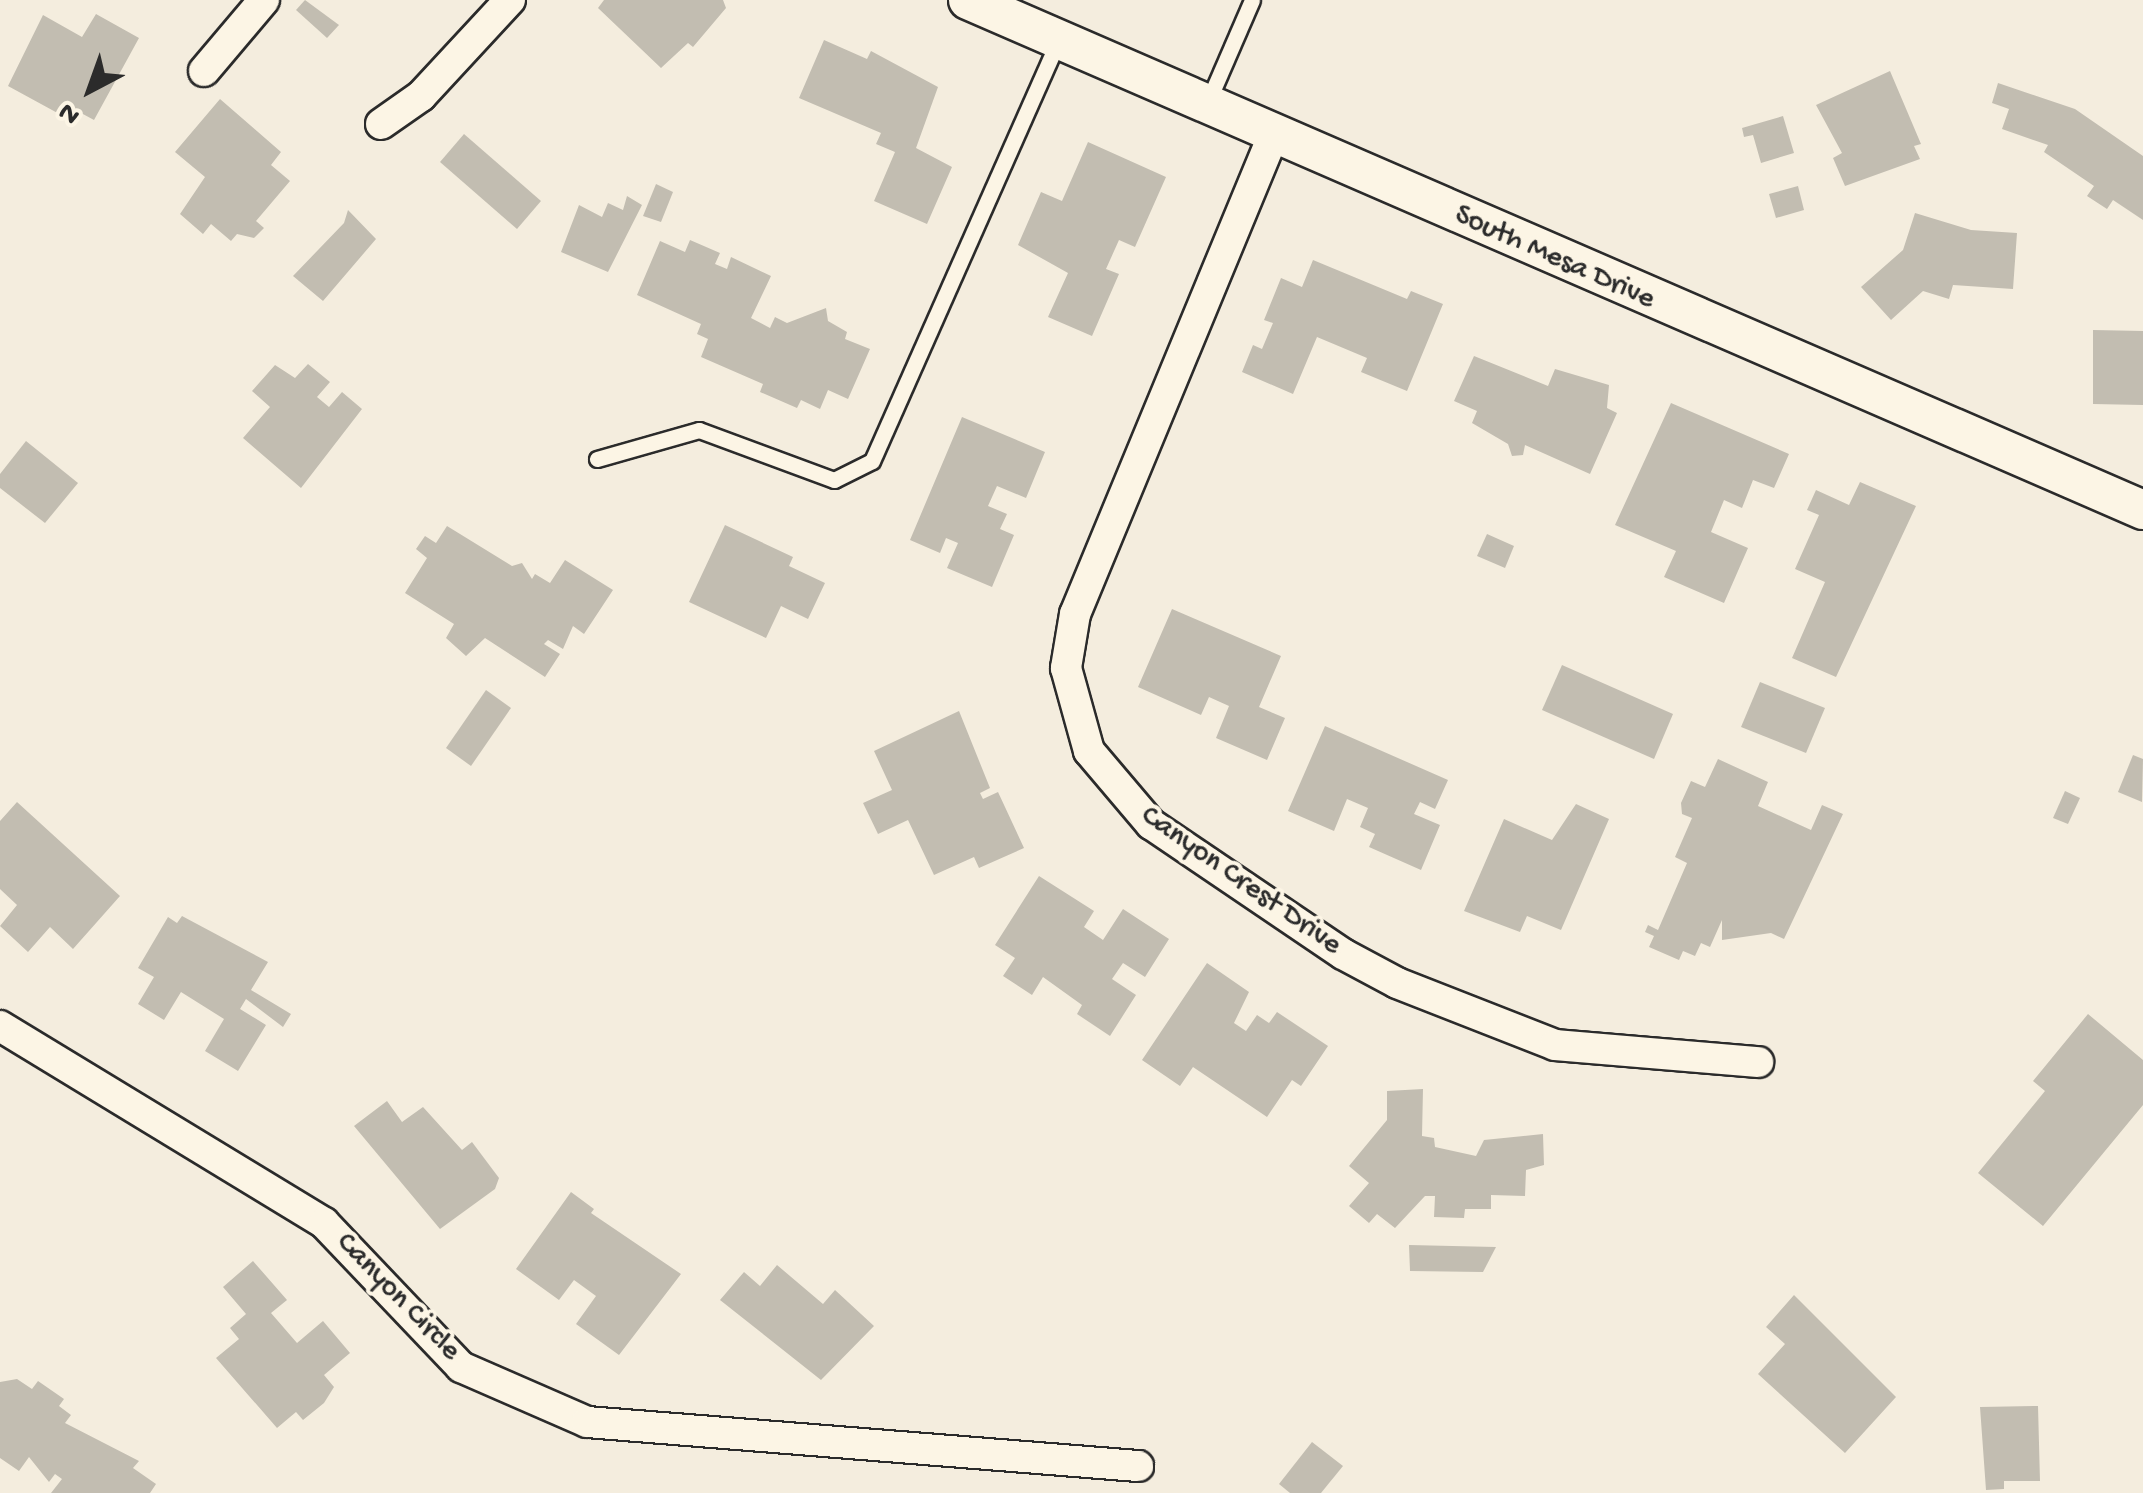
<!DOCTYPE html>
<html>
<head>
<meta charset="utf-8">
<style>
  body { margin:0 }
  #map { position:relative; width:2143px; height:1493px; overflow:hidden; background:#f4edde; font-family:"Gochi Hand",sans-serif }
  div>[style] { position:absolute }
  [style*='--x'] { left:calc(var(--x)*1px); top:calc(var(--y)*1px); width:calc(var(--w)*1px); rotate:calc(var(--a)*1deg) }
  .building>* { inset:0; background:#c2bdb1 }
  .roads { filter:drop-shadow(2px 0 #2b2b2b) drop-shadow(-2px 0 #2b2b2b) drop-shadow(0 2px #2b2b2b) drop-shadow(0 -2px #2b2b2b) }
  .service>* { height:15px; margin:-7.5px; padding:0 7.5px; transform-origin:7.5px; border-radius:7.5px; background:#fcf5e5 }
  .minor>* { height:30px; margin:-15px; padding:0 15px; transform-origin:15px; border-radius:15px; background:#fcf5e5 }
  .tertiary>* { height:38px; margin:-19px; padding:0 19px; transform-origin:19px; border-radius:19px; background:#fcf5e5 }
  span { translate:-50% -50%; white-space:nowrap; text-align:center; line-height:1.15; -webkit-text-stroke:8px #fcf5e5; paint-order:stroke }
  .street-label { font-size:30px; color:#2b2b2b }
  .north { position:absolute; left:40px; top:40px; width:100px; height:100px; -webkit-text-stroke:8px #fcf5e5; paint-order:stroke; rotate:221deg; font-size:28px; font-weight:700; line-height:40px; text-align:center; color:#2b2b2b }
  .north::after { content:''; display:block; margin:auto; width:35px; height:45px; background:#2b2b2b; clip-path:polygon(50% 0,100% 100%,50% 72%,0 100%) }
</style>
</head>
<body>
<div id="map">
  <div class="building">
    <div style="clip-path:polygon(305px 0,339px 25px,327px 38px,296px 10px)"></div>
    <div style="clip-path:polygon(604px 0,723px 0,726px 8px,693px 47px,688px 43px,661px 68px,598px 8px)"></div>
    <div style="clip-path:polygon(96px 14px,139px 38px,94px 120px,68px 106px,63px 116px,8px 86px,43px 15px,82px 37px)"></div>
    <div style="clip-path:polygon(824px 40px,867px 59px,871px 51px,938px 87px,916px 148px,952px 167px,927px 224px,874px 201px,895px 152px,876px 144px,881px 133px,799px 98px)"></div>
    <div style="clip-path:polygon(1890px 71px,1921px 144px,1914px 146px,1920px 159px,1845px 186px,1833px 158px,1842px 153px,1816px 105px)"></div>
    <div style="clip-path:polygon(1998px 83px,2075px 109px,2143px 156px,2143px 220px,2113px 200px,2107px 209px,2087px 196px,2094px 186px,2044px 152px,2048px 145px,2002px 129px,2009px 109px,1992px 103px)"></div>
    <div style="clip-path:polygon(220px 99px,281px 152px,271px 165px,290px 181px,256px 221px,264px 228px,254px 238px,237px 234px,231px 241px,211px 224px,203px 234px,180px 214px,205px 177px,175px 152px)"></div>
    <div style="clip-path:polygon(1783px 116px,1794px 153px,1761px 163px,1753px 135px,1744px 137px,1742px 128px)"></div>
    <div style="clip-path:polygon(464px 134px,541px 201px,517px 229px,440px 162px)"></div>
    <div style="clip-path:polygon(1088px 142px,1166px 177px,1135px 247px,1119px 240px,1106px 269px,1119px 274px,1092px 336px,1048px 317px,1068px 273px,1018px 245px,1041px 192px,1062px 201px)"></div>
    <div style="clip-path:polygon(656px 184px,673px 192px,661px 222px,643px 216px)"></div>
    <div style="clip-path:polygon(1798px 186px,1804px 210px,1776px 218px,1769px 194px)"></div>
    <div style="clip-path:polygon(627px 196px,642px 205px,608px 272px,561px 252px,579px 205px,602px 217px,608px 203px,623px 210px)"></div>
    <div style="clip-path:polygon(348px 210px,376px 239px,323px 301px,293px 276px,344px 223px)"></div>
    <div style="clip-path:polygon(1915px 213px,1971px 230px,2017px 233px,2013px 289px,1953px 285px,1949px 299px,1923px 291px,1891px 320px,1861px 287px,1903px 250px)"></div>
    <div style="clip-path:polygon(690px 240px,720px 253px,715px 264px,727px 269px,731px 257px,771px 276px,751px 318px,770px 328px,775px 317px,787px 323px,826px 308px,828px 321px,847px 332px,845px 339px,870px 349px,848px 399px,828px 390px,820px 409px,801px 400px,797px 408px,760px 392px,763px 384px,701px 357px,708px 339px,697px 334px,701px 324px,637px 295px,660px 241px,685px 252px)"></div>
    <div style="clip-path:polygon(1313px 260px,1407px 299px,1411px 291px,1443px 304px,1407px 391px,1361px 372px,1367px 358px,1317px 337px,1293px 394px,1242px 372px,1253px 345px,1262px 349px,1273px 323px,1264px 320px,1281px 278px,1302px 287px)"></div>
    <div style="clip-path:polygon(2093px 330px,2143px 331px,2143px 405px,2093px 404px)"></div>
    <div style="clip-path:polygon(1474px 356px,1548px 386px,1555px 369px,1609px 385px,1607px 408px,1617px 413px,1590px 474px,1525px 445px,1523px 455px,1512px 456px,1508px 444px,1472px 423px,1477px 411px,1454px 401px)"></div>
    <div style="clip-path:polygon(308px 364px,330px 382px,317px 397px,329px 407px,342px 392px,362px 409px,301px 488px,243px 438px,270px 407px,252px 391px,275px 365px,295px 378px)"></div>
    <div style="clip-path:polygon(1671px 403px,1789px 454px,1774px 488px,1753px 480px,1742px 508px,1724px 500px,1711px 532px,1748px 548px,1724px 603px,1664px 577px,1676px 551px,1615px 525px)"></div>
    <div style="clip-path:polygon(962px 417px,1045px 452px,1026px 498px,997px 486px,988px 506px,1007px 514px,1000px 529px,1014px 535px,992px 587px,947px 568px,958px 543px,946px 538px,940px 553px,910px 540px)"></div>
    <div style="clip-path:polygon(26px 441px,78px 483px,45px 523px,0 488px,0 474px)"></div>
    <div style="clip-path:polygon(1860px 482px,1916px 506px,1836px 677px,1792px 658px,1825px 582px,1795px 569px,1819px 515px,1807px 510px,1816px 490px,1849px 505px)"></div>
    <div style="clip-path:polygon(725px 525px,793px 557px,789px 566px,825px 583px,808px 619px,781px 606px,766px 638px,689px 602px)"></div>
    <div style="clip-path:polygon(447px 526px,512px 566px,522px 563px,532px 579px,535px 574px,550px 583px,565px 560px,613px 590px,584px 634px,573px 626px,563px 649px,548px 640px,544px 644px,560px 654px,545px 677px,485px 638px,466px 656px,446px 638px,454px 624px,405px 593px,427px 558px,416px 549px,425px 536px,436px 543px)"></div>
    <div style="clip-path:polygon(1487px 534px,1514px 546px,1505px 568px,1477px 556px)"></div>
    <div style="clip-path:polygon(1172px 609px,1281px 656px,1259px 707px,1285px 718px,1267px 760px,1216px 738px,1229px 706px,1209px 697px,1201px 715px,1138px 687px)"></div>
    <div style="clip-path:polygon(1562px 665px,1673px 714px,1654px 759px,1542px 710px)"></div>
    <div style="clip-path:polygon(1760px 682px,1825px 708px,1806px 753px,1741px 727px)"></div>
    <div style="clip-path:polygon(486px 690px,511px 708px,471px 766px,446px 748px)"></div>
    <div style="clip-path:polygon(959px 711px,990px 788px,980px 793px,983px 799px,998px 792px,1024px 848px,979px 868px,974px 857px,934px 875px,908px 820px,878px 834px,863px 803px,892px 790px,874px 751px)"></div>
    <div style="clip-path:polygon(1325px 726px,1448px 780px,1435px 809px,1420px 802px,1414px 814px,1440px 825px,1421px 870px,1369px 847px,1375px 834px,1360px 827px,1368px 808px,1347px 799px,1334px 831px,1288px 811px)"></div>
    <div style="clip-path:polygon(2133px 755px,2143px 759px,2142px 802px,2118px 792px)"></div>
    <div style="clip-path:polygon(1718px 759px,1768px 782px,1758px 806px,1811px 830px,1822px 805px,1843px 814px,1784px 939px,1771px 933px,1722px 940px,1722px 920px,1710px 947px,1701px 943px,1695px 956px,1683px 951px,1679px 960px,1649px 947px,1654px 936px,1645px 932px,1648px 925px,1658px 930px,1687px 863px,1675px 857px,1692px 818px,1682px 814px,1681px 803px,1691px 781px,1705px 787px)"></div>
    <div style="clip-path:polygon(2065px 791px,2080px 798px,2068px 824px,2053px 818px)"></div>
    <div style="clip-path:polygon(17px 802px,120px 896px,73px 949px,50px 927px,28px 952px,0 926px,17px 905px,0 889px,0 821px)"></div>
    <div style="clip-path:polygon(1576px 804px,1609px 819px,1561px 930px,1527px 916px,1520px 932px,1464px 911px,1504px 819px,1552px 840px)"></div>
    <div style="clip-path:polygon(1039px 876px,1094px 911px,1084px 927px,1103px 940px,1123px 909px,1169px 939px,1145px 977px,1123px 963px,1112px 979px,1136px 995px,1110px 1036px,1077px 1014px,1082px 1005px,1043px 977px,1032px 995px,1003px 976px,1015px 958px,995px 945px)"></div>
    <div style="clip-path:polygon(182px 916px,268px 962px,251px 990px,291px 1014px,283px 1027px,246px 999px,240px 1009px,266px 1025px,238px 1071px,205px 1051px,224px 1019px,181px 992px,164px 1020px,138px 1004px,154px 977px,138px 968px,168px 917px,177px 923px)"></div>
    <div style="clip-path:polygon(1207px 963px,1249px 992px,1234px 1023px,1246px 1031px,1257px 1015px,1269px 1023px,1277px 1012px,1328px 1046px,1301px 1086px,1292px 1080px,1267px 1117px,1193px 1067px,1180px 1086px,1142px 1060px)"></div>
    <div style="clip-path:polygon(2088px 1014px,2143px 1060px,2143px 1105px,2043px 1226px,1978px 1173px,2045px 1091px,2033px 1081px)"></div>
    <div style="clip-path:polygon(1423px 1089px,1422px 1136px,1434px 1138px,1435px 1147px,1476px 1156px,1484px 1140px,1543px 1134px,1544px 1165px,1526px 1170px,1525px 1196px,1491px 1195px,1491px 1209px,1465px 1209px,1464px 1218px,1434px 1217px,1435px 1196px,1425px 1196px,1395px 1228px,1377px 1214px,1369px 1223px,1349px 1206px,1369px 1183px,1349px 1166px,1387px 1120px,1387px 1091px)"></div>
    <div style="clip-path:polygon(387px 1101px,402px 1122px,423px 1107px,462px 1150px,472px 1142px,499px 1178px,495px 1189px,440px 1229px,354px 1126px)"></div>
    <div style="clip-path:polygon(571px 1192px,594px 1209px,591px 1213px,681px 1274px,619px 1355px,576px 1324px,596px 1296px,574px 1280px,559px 1300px,516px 1269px)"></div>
    <div style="clip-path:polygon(1409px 1245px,1496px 1247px,1483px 1272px,1410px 1271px)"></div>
    <div style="clip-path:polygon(253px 1261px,287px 1300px,271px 1313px,297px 1343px,323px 1321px,350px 1353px,324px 1375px,334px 1387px,324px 1403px,303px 1420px,296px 1412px,277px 1428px,216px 1358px,239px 1339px,230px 1328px,246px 1314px,223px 1287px)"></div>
    <div style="clip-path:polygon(777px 1265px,823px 1304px,835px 1290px,874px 1326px,821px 1380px,720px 1300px,744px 1272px,760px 1286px)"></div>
    <div style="clip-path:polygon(1794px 1295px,1896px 1397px,1845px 1453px,1758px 1374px,1785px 1344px,1766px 1327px)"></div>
    <div style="clip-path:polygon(17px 1379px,32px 1389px,38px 1381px,64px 1399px,59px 1406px,71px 1415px,65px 1423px,139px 1461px,133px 1468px,156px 1484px,150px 1493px,51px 1493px,62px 1479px,55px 1474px,49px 1482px,29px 1457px,19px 1471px,0 1458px,0 1382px)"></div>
    <div style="clip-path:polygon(2038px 1406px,2040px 1481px,2004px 1481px,2004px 1489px,1986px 1490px,1980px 1407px)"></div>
    <div style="clip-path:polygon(1312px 1442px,1343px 1466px,1321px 1493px,1290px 1493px,1279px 1484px)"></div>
  </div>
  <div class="roads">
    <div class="service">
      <div style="--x:1207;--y:104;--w:113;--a:-66.6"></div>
      <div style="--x:597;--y:459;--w:106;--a:-15.9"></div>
      <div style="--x:699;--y:430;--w:144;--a:20.3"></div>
      <div style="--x:834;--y:480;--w:42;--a:-26.6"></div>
      <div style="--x:872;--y:461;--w:461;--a:-66.1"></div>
    </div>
    <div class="minor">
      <div style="--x:204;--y:71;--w:93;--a:-49.8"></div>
      <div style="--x:381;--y:124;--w:49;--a:-35"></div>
      <div style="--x:421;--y:96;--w:131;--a:-47.2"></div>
      <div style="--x:1273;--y:136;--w:517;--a:112.5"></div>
      <div style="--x:1075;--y:614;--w:55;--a:99.5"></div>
      <div style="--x:1066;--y:668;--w:86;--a:74.5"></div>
      <div style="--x:1089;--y:751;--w:96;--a:49.7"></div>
      <div style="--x:1151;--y:824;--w:232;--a:34.1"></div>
      <div style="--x:1343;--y:954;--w:61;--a:28.2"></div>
      <div style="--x:1397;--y:983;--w:170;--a:21.4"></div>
      <div style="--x:1555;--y:1045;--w:204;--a:4.8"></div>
      <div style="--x:0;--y:1026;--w:379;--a:31.3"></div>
      <div style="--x:324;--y:1223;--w:199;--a:46.4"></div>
      <div style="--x:461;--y:1367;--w:137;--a:23.6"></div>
      <div style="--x:587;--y:1422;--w:553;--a:4.57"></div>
    </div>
    <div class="tertiary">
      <div style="--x:968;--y:0;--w:1281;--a:23.46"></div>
    </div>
  </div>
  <div class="street-label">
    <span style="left:1554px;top:259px;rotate:24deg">South Mesa Drive</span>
    <span style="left:1240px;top:882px;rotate:35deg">Canyon Crest Drive</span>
    <span style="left:397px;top:1298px;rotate:46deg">Canyon Circle</span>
  </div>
  <div class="north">N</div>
</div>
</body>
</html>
